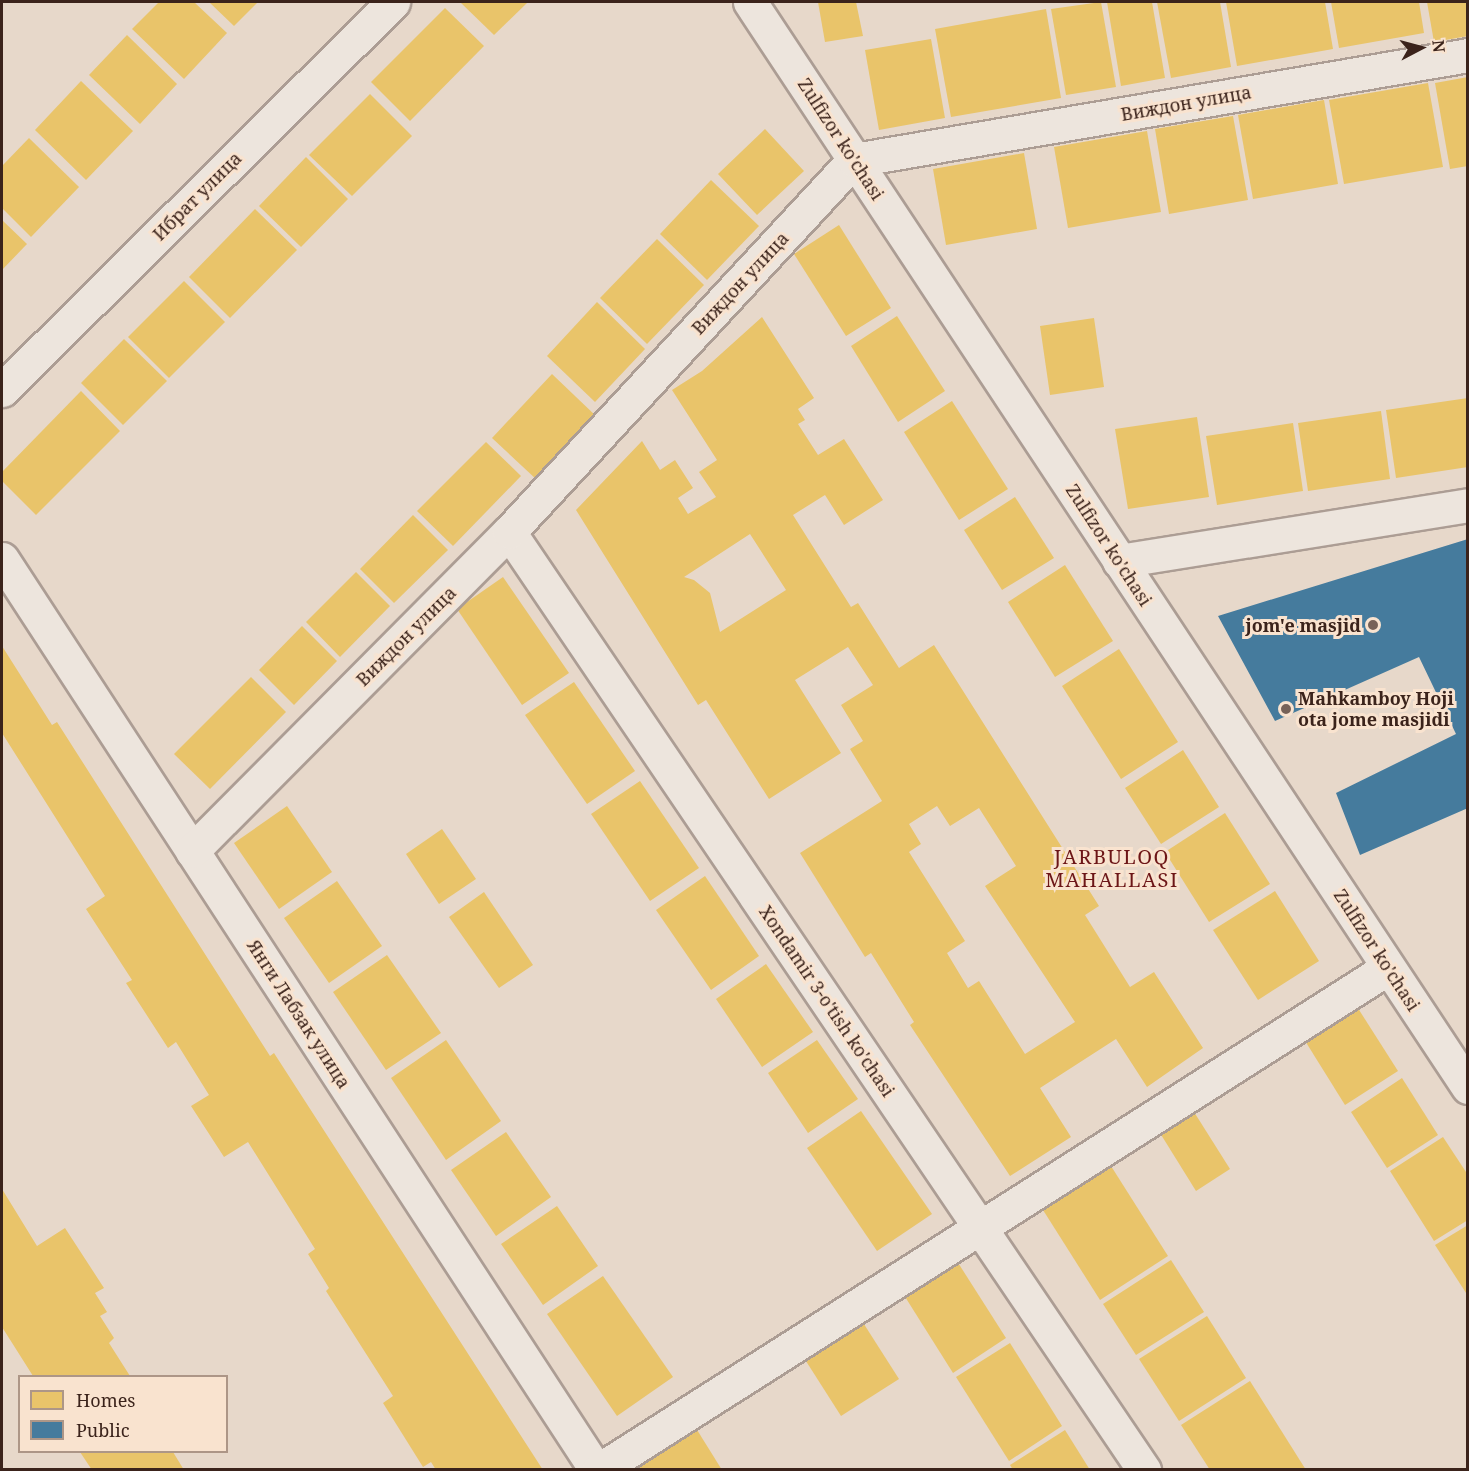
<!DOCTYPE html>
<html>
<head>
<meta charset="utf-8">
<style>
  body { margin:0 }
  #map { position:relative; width:1469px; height:1471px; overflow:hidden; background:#e7d8ca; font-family:"Noto Serif",serif }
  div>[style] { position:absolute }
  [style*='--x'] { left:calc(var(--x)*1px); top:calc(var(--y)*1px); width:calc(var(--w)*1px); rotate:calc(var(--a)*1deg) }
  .homes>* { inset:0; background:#e9c46a }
  .public>* { inset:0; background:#457b9d }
  .roads { filter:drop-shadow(2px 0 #ac9d94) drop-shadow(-2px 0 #ac9d94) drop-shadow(0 2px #ac9d94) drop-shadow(0 -2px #ac9d94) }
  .street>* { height:33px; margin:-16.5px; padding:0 16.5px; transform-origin:16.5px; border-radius:16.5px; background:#ede5dd }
  .secondary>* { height:33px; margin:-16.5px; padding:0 16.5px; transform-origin:16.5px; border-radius:16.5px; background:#ede5dd }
  .dots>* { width:16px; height:16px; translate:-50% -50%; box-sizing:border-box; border:3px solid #f9e3cf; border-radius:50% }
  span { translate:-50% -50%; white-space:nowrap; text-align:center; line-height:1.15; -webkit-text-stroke:6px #f9e3cf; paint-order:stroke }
  .street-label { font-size:18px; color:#3b231b }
  .poi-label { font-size:18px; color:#3b231b; font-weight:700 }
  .right { translate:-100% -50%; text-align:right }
  .left { translate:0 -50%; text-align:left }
  .neighbourhood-label { font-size:20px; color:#6c1517; letter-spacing:1.5px }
  .frame { position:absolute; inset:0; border:3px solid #3b231b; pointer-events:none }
  .legend { position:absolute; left:18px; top:1375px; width:210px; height:78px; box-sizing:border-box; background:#f9e3cf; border:2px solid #ad9687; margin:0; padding:8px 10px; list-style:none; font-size:18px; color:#3b231b }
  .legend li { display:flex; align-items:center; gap:12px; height:30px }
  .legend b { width:30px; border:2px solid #ad9687 }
  .north { position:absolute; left:1391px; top:18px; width:60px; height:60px; -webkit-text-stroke:4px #f9e3cf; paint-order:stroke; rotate:84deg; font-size:16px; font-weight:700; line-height:24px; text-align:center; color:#3b231b }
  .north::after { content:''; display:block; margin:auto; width:21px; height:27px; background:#3b231b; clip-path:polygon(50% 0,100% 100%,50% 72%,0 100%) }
</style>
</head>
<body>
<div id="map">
  <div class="homes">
    <div style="clip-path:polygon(159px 2px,194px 2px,227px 33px,184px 79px,132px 29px)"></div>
    <div style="clip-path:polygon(209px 2px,258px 2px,234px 26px)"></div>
    <div style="clip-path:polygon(460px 2px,528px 2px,494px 35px)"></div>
    <div style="clip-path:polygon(818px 2px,856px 2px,863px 36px,825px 42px)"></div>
    <div style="clip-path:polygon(1101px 2px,1116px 87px,1066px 95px,1051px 9px)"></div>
    <div style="clip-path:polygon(1107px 2px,1152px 2px,1165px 78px,1121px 86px)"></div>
    <div style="clip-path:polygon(1157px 2px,1220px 2px,1231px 67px,1171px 78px)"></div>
    <div style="clip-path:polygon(1226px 2px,1325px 2px,1333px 49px,1237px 66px)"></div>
    <div style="clip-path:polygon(1331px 2px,1419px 2px,1424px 33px,1339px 48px)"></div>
    <div style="clip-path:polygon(1427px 2px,1468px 2px,1468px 36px,1434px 42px)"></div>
    <div style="clip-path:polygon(445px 8px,484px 46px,410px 121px,371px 82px)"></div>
    <div style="clip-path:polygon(1046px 9px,1061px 98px,951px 117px,935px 29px)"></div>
    <div style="clip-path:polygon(127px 35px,177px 84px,140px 124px,89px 75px)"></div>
    <div style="clip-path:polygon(931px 39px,945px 118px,879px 130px,865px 50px)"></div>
    <div style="clip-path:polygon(1468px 77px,1468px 166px,1450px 169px,1435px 83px)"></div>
    <div style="clip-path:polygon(81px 81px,133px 131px,86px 180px,35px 130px)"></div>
    <div style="clip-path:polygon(1428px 83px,1443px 167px,1344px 184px,1329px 100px)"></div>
    <div style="clip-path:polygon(370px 94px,412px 136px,352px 196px,309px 155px)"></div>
    <div style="clip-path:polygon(1324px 100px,1338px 184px,1253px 199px,1238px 115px)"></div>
    <div style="clip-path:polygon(1233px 116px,1248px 200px,1169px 214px,1155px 129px)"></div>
    <div style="clip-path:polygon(765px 129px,804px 171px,757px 215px,718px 174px)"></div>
    <div style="clip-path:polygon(1147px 131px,1161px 212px,1068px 228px,1054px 147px)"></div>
    <div style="clip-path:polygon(29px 138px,79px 187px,31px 237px,2px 208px,2px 166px)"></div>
    <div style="clip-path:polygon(1024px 153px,1037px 229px,946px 245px,933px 169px)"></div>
    <div style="clip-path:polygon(306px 157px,348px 199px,301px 247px,259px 206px)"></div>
    <div style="clip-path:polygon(711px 180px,759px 226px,707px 280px,660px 234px)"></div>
    <div style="clip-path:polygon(255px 209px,297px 250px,230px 318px,189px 277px)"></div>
    <div style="clip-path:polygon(2px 220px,27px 244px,2px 270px)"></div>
    <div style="clip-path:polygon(839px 225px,891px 308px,846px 336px,794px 254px)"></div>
    <div style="clip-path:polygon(657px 239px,704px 285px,647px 344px,600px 298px)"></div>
    <div style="clip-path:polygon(184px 281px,225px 322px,169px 378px,128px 337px)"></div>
    <div style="clip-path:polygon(597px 302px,645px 349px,595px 402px,547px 356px)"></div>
    <div style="clip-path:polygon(897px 316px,945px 391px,898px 422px,851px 346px)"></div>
    <div style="clip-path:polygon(evenodd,762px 317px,814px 398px,798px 409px,805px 420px,798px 424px,818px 455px,844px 439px,883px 500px,844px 525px,825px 495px,793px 515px,851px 607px,858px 603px,899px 668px,934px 645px,1099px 906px,1085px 915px,1130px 987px,1154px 972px,1203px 1048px,1147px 1087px,1116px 1039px,1040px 1088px,1071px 1137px,1010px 1176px,910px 1025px,914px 1022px,871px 953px,865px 957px,800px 853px,882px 801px,850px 749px,863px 741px,841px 705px,873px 685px,848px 647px,795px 680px,841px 753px,769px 799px,706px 700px,698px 705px,576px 510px,642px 441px,660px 470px,675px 460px,693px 488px,678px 498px,688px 514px,716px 497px,699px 472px,717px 460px,672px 390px,702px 371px,762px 317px,750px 534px,786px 590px,720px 632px,710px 593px,694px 580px,684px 577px,750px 534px,762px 317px,937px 806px,950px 826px,979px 808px,1016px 866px,985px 886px,1075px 1022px,1025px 1054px,979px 981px,968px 988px,947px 953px,965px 941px,909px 852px,921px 844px,909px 824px,937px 806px)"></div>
    <div style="clip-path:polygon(1094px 318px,1104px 387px,1050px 395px,1040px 326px)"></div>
    <div style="clip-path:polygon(124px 339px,167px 381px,123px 425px,81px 383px)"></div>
    <div style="clip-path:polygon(552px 374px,597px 417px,537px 480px,492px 438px)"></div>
    <div style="clip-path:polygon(81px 391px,120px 431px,36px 515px,2px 481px,2px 472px)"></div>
    <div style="clip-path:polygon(1468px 398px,1468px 467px,1396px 478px,1386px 410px)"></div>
    <div style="clip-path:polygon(952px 401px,1008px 489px,959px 520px,904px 432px)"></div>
    <div style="clip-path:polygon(1381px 411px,1390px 479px,1308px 491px,1298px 423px)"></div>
    <div style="clip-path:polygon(1197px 417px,1209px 497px,1128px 509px,1115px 429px)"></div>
    <div style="clip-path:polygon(1293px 423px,1303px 491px,1217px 505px,1206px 436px)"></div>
    <div style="clip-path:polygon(486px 442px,521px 476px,453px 546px,417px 511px)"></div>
    <div style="clip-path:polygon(1015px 497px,1054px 558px,1002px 590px,964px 530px)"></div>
    <div style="clip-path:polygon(413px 515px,448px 550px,394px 603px,360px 569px)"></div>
    <div style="clip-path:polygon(1065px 565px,1113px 641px,1055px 677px,1008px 602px)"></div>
    <div style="clip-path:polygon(356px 572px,390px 606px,340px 657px,306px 622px)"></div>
    <div style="clip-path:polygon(503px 577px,569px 673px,522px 705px,457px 609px)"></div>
    <div style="clip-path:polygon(302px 626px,337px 661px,294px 705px,259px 670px)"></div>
    <div style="clip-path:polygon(2px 646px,52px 725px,57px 722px,270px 1056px,274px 1053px,543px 1470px,436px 1470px,431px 1462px,423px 1467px,383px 1403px,393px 1396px,326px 1291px,329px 1288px,308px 1254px,315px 1249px,248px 1142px,224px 1157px,191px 1106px,209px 1095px,176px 1042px,168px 1048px,126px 983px,132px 980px,86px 909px,105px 896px,2px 733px)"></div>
    <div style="clip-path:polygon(1119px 649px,1178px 742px,1121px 779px,1062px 686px)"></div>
    <div style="clip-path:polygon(251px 677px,286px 712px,210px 789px,174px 754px)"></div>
    <div style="clip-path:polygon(574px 682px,635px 771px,587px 804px,525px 715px)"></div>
    <div style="clip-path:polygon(1183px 750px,1219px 807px,1161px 844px,1125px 788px)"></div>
    <div style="clip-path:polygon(640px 781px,699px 868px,650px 901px,591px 814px)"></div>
    <div style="clip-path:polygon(287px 806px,332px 872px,279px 909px,234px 843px)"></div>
    <div style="clip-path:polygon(1225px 813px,1270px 884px,1209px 922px,1165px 852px)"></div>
    <div style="clip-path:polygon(442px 829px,476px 879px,439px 904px,406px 854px)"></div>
    <div style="clip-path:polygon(705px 876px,759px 956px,711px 990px,656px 910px)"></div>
    <div style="clip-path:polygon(337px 881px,382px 946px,329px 983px,284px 918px)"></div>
    <div style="clip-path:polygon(1275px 891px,1319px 961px,1258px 1000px,1213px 930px)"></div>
    <div style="clip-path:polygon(484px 892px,533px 965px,499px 988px,449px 917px)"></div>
    <div style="clip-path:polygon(387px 955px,441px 1033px,386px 1070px,333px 992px)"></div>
    <div style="clip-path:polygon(766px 964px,813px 1032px,762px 1067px,716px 999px)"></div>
    <div style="clip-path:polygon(1354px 1002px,1398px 1071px,1345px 1105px,1302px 1036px)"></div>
    <div style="clip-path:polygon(446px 1040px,501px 1121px,446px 1160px,391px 1078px)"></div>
    <div style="clip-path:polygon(817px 1040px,858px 1099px,808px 1133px,768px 1073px)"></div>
    <div style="clip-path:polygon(1402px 1078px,1438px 1135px,1387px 1168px,1351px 1112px)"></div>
    <div style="clip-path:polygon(1189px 1104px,1230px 1169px,1196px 1191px,1155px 1125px)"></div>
    <div style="clip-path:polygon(861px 1111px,932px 1214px,877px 1251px,807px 1148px)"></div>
    <div style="clip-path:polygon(506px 1132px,551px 1197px,496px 1236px,451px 1170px)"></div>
    <div style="clip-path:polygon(1443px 1137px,1468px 1175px,1468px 1220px,1434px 1241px,1390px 1171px)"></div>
    <div style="clip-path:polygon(1111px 1166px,1168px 1256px,1100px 1300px,1043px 1210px)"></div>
    <div style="clip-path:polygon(2px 1189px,37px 1246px,65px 1228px,104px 1288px,95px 1293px,107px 1312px,100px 1316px,114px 1338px,109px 1343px,130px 1376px,33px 1376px,2px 1327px)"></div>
    <div style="clip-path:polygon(557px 1206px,598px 1266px,543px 1305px,501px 1244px)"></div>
    <div style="clip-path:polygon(1468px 1225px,1468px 1296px,1435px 1245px)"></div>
    <div style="clip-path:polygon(955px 1258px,1006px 1338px,953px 1373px,902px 1292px)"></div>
    <div style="clip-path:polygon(1171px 1260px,1204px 1312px,1136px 1355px,1103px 1304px)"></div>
    <div style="clip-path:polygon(603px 1276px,673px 1377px,617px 1416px,547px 1314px)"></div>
    <div style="clip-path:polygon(1207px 1316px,1246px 1378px,1179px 1421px,1139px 1359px)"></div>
    <div style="clip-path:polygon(862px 1321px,899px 1379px,841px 1416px,804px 1358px)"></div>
    <div style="clip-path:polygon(1010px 1343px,1062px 1426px,1009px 1461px,956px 1377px)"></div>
    <div style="clip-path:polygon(1250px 1381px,1306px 1470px,1210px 1470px,1181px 1425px)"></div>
    <div style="clip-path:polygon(694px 1425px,722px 1470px,634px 1470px,632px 1465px)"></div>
    <div style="clip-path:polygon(1065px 1430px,1090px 1470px,1013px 1470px,1010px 1465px)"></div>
    <div style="clip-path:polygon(80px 1452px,173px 1452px,184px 1470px,92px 1470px)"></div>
  </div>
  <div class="public">
    <div style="clip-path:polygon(1468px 539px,1468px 808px,1360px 855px,1336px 793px,1456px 734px,1419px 657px,1275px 721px,1218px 616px)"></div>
  </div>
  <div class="roads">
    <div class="street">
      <div style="--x:750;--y:2;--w:1301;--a:56.51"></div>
      <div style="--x:509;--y:532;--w:1133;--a:55.9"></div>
      <div style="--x:2;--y:559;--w:1088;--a:56.89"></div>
      <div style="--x:1119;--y:561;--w:353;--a:-9.1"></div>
      <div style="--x:192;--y:851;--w:450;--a:-45.2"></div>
      <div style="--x:509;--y:532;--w:507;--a:-47.16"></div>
      <div style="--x:854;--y:160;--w:623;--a:-9.7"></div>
      <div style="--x:599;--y:1470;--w:935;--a:-32.47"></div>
    </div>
    <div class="secondary">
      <div style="--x:2;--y:390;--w:551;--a:-44.78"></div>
    </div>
  </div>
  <div class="dots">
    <div style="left:1373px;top:625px;background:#776258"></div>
    <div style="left:1286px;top:709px;background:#776258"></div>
  </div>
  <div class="street-label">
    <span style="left:1186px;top:103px;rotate:-10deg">Виждон улица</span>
    <span style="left:841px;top:139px;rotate:57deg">Zulfizor ko'chasi</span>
    <span style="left:197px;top:196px;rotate:-45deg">Ибрат улица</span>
    <span style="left:740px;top:283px;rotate:-47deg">Виждон улица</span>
    <span style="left:1109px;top:545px;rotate:57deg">Zulfizor ko'chasi</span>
    <span style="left:406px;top:636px;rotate:-45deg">Виждон улица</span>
    <span style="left:1377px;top:950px;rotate:57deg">Zulfizor ko'chasi</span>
    <span style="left:827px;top:1001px;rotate:56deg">Xondamir 3-o'tish ko'chasi</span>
    <span style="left:299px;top:1014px;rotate:57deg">Янги Лабзак улица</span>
  </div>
  <div class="poi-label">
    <span class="right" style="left:1361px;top:625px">jom'e masjid</span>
    <span class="left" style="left:1298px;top:709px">Mahkamboy Hoji<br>ota jome masjidi</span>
  </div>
  <div class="neighbourhood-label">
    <span style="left:1112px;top:868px">JARBULOQ<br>MAHALLASI</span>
  </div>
  <div class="frame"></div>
  <ul class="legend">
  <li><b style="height:16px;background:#e9c46a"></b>Homes</li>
  <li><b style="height:16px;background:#457b9d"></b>Public</li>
  </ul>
  <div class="north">N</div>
</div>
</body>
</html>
